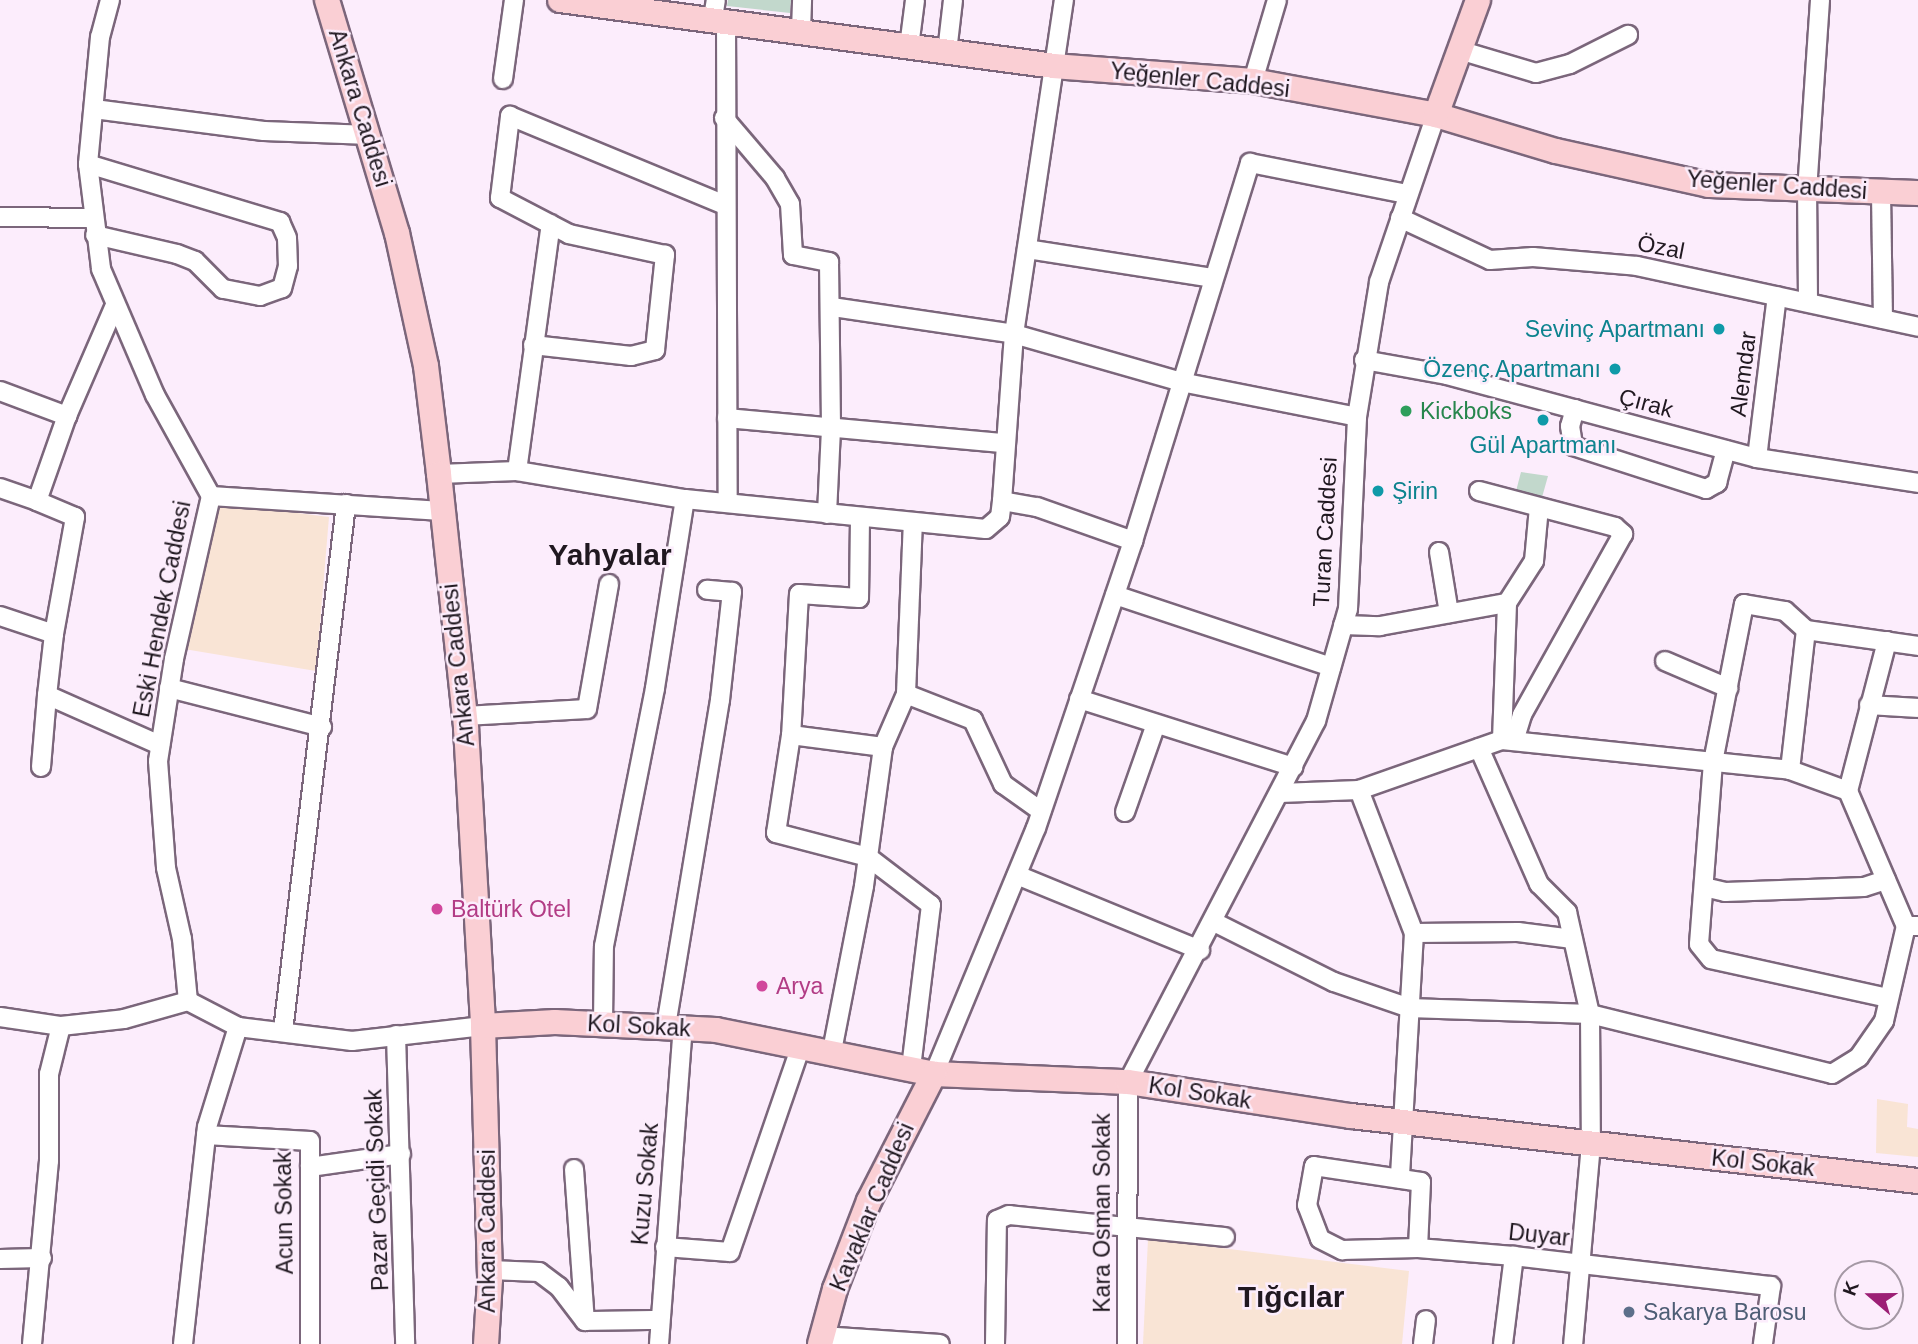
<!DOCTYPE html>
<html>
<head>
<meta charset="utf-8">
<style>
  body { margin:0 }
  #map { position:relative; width:1918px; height:1344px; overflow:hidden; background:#fcedfc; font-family:Arial,sans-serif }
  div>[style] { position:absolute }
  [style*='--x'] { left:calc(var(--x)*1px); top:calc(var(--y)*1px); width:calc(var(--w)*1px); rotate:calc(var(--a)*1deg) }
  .education>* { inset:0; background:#f9e4d5 }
  .green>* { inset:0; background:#c2d8cc }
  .roads { filter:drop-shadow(2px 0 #7b667b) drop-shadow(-2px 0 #7b667b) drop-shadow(0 2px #7b667b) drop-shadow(0 -2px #7b667b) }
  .street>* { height:18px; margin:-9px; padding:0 9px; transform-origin:9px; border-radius:9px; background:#fff }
  .secondary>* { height:24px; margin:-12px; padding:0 12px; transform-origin:12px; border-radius:12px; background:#facfd4 }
  .dots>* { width:19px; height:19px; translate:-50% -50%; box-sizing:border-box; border:4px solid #fcedfc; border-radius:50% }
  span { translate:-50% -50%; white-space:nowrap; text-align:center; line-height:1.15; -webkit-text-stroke:5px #fcedfc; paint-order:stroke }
  .street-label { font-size:23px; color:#201820 }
  .culture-label { font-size:23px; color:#0d838f }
  .right { translate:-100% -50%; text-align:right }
  .left { translate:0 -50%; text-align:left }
  .leisure-label { font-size:23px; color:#27864d }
  .hotel-label { font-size:23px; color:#b23c85 }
  .service-label { font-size:23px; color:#4e5e75 }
  .district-label { font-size:30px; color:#201820; font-weight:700 }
  .north { position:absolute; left:1834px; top:1260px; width:70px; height:70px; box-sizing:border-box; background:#fcedfc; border:2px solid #a498a4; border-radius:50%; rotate:290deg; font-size:19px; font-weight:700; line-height:28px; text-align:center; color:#201820 }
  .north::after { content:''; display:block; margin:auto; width:24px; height:32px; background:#9c1f75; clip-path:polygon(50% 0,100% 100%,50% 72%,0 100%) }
</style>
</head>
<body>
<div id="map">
  <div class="education">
    <div style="clip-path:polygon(218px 503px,329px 517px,316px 671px,184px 649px)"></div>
    <div style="clip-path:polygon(1877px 1099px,1908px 1104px,1907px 1127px,1918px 1129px,1918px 1157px,1876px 1153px)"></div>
    <div style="clip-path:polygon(1148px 1239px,1409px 1271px,1402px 1344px,1143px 1344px)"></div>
  </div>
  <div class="green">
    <div style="clip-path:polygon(728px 0,791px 0,790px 13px,727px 6px)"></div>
    <div style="clip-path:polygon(1521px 472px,1548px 476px,1541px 501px,1515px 495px)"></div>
  </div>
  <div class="roads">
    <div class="street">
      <div style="--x:110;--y:0;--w:38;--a:105"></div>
      <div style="--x:100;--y:37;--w:128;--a:95.4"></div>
      <div style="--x:88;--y:164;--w:106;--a:82.9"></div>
      <div style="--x:101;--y:269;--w:137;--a:66.8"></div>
      <div style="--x:155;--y:395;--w:115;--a:61"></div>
      <div style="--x:211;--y:496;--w:167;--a:102.8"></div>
      <div style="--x:174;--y:659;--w:103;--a:98.9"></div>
      <div style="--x:158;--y:761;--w:107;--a:85.7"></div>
      <div style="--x:166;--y:868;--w:73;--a:77.3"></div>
      <div style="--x:182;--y:939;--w:62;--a:84.5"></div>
      <div style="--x:713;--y:18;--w:18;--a:-81"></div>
      <div style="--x:726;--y:20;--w:483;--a:89.8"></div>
      <div style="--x:801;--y:31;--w:31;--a:-88"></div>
      <div style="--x:909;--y:47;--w:47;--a:-82.7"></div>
      <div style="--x:1459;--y:50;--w:80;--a:16.6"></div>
      <div style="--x:1536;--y:73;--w:35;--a:-15"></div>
      <div style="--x:1570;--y:64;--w:65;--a:-26.6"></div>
      <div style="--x:947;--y:52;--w:52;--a:-83.4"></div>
      <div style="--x:503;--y:79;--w:80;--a:-82.1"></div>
      <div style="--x:1253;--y:81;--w:84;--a:-73.5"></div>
      <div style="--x:94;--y:109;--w:171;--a:7.4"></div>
      <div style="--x:264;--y:131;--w:106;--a:2.2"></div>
      <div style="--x:724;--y:118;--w:79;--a:49.6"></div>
      <div style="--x:775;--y:178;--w:30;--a:60"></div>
      <div style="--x:790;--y:204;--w:51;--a:86.6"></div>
      <div style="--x:793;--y:255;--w:37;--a:11"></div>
      <div style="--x:829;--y:262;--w:167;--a:89.3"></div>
      <div style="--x:831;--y:429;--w:85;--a:92.7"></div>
      <div style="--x:88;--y:164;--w:201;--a:16.8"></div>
      <div style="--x:280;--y:222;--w:17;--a:66"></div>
      <div style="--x:287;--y:238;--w:28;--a:88"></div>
      <div style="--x:288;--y:266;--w:23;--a:105"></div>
      <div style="--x:282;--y:288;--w:23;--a:160"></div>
      <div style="--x:260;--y:296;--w:38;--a:-169"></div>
      <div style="--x:223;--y:289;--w:40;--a:-135"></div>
      <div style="--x:195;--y:261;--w:19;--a:-159"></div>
      <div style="--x:177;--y:254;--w:84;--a:-167"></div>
      <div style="--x:1881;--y:193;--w:126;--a:89.1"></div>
      <div style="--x:0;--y:217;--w:92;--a:0.6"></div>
      <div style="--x:1400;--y:218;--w:99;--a:25"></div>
      <div style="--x:1490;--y:260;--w:43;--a:-4"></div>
      <div style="--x:1533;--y:257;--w:104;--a:4.9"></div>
      <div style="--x:1637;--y:266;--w:288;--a:12.2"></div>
      <div style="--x:1027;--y:249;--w:188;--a:8.9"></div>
      <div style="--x:1808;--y:300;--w:109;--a:-90.5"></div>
      <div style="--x:1807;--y:191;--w:191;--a:-86.1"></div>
      <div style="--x:832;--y:307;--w:184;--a:8.4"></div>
      <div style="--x:1014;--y:334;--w:174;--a:16"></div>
      <div style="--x:1181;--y:382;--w:179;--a:11.2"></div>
      <div style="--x:533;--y:345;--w:99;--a:6.4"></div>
      <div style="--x:631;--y:356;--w:25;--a:-14"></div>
      <div style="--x:655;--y:350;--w:96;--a:-84"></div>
      <div style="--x:665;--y:255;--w:98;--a:-167.7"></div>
      <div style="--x:569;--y:234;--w:78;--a:-152.4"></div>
      <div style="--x:500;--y:198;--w:83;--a:-83"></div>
      <div style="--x:510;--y:116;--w:233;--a:22.5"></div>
      <div style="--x:1364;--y:360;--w:84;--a:10.2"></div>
      <div style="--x:1447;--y:375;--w:321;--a:15"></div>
      <div style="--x:1757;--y:458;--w:163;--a:8.8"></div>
      <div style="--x:0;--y:391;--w:72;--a:20.5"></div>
      <div style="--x:67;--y:416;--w:121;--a:-66.6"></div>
      <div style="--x:1575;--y:409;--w:18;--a:106"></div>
      <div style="--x:1570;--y:426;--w:20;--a:81"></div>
      <div style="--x:1573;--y:446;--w:140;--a:17.9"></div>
      <div style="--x:1706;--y:489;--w:13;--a:-29"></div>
      <div style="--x:1717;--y:483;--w:34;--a:-75"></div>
      <div style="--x:727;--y:418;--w:278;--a:5.2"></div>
      <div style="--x:1757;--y:458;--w:163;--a:-83"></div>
      <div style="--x:517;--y:471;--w:249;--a:-82.2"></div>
      <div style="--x:439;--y:474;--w:78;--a:-2.2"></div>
      <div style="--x:517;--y:471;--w:170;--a:9.5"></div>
      <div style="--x:685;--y:499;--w:302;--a:5.7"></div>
      <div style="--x:986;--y:529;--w:18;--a:-41"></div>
      <div style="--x:1000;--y:517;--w:16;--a:-83"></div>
      <div style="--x:1002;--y:501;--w:167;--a:-85.9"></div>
      <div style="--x:1014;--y:334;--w:338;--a:-81.5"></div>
      <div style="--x:0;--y:488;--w:39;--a:19"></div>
      <div style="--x:37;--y:501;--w:90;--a:-70.6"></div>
      <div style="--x:1479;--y:491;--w:141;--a:14.8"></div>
      <div style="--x:1615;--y:527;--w:11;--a:41"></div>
      <div style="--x:1623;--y:534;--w:207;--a:119.2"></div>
      <div style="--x:1522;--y:715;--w:27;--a:107"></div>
      <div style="--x:211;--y:496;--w:231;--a:3.7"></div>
      <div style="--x:1002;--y:501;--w:36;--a:10"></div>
      <div style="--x:1037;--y:507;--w:102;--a:19.5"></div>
      <div style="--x:860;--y:518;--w:80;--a:90.7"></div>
      <div style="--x:859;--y:598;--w:60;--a:-176.2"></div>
      <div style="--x:799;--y:594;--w:141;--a:93.2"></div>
      <div style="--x:791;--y:735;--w:99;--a:98.7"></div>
      <div style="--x:776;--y:833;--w:95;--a:14.6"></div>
      <div style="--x:868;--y:857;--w:79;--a:37.3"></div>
      <div style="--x:931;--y:905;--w:164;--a:97"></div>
      <div style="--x:1439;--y:552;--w:62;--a:80.7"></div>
      <div style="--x:1115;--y:595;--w:228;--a:18.4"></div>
      <div style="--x:0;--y:616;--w:57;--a:18.4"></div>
      <div style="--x:54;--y:634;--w:119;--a:-79.8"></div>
      <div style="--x:75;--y:517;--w:41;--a:-157.2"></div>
      <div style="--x:1343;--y:625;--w:37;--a:2"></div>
      <div style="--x:1380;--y:626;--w:129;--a:-10.3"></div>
      <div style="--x:54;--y:634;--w:61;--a:96.5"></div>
      <div style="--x:47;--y:695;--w:124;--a:23.9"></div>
      <div style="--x:1665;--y:661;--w:69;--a:23.2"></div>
      <div style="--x:169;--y:688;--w:158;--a:14.3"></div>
      <div style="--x:906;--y:694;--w:72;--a:21.2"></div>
      <div style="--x:973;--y:720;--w:71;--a:64.9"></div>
      <div style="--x:1003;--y:784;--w:47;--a:35.4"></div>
      <div style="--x:1079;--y:699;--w:225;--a:17.6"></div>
      <div style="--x:1869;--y:705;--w:49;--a:3.5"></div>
      <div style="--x:465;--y:716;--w:122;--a:-3.3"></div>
      <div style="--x:587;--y:709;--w:127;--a:-80"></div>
      <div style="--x:791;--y:735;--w:93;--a:7.4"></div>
      <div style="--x:1502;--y:740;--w:137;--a:-87.9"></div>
      <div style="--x:1507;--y:603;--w:50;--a:-57.3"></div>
      <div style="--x:1534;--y:561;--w:54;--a:-84.7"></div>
      <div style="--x:1479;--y:748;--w:149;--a:66.2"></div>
      <div style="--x:1539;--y:884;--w:40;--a:45"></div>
      <div style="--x:1567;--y:912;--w:105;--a:77.3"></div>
      <div style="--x:1590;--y:1014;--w:130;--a:89.6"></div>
      <div style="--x:1591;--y:1144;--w:201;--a:95.1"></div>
      <div style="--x:41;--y:767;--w:72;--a:-85.2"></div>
      <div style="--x:1790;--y:770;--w:141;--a:-83.5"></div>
      <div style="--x:1359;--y:790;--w:153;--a:69"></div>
      <div style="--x:1414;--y:933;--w:246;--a:93.3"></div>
      <div style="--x:1848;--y:791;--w:155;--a:-75.4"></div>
      <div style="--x:1280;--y:793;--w:79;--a:-2.2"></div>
      <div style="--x:1359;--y:790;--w:151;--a:-19.3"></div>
      <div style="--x:1502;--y:740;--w:290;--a:5.9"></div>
      <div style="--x:1790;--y:770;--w:62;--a:19.9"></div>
      <div style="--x:1848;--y:791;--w:147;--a:66.8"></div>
      <div style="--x:1906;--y:926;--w:12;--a:0"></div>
      <div style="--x:1125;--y:812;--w:93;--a:-70.6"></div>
      <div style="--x:1017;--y:875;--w:198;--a:22.3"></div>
      <div style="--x:1704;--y:887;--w:22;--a:13"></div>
      <div style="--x:1725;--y:892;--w:139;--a:-2.1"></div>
      <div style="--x:1864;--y:887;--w:23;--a:-18"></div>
      <div style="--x:1214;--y:922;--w:134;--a:26.6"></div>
      <div style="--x:1334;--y:982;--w:80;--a:18.9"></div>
      <div style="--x:1410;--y:1008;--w:180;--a:1.9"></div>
      <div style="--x:1590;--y:1014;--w:249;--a:13.9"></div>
      <div style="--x:1832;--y:1074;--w:32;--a:-32"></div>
      <div style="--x:1859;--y:1057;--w:44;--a:-55.2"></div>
      <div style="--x:1884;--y:1021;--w:98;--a:-77"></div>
      <div style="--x:1414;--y:933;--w:104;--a:-0.6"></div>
      <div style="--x:1518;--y:932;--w:55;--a:7.3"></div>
      <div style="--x:1888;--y:998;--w:181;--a:-167.6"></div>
      <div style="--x:1711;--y:959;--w:19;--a:-129"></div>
      <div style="--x:1699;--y:944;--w:183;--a:-85.6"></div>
      <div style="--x:1713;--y:762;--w:161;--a:-78.9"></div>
      <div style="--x:1744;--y:604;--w:42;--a:9.7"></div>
      <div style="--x:1785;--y:611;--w:28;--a:42"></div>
      <div style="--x:1806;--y:630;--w:113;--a:8.1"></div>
      <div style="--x:0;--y:1017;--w:62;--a:8.4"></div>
      <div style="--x:61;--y:1026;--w:63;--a:-6.3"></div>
      <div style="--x:124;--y:1019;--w:66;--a:-15.7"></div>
      <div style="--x:188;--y:1001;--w:56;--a:27.5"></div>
      <div style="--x:238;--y:1027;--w:115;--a:7"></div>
      <div style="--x:352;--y:1041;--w:132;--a:-6.5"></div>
      <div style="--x:603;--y:1023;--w:77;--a:-89.3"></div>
      <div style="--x:604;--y:946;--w:263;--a:-78.8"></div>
      <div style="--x:655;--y:688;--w:191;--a:-81"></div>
      <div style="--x:666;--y:1026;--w:330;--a:-80.6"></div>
      <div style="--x:720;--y:700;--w:109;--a:-83.7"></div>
      <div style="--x:732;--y:592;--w:25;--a:-175"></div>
      <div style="--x:283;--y:1031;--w:531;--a:-83.18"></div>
      <div style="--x:396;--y:1035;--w:309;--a:88.3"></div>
      <div style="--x:832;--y:1051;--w:168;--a:-79"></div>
      <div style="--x:864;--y:886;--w:140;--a:-82.2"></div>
      <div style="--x:883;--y:747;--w:58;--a:-66.5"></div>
      <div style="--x:906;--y:694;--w:171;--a:-87.7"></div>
      <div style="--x:934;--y:1074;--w:266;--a:-67.5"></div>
      <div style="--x:1036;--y:828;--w:303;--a:-71.3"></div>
      <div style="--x:1133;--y:541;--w:396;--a:-72.8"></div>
      <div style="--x:1250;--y:163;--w:159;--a:11.2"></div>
      <div style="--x:206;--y:1135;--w:104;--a:3.3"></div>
      <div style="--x:310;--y:1141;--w:203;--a:90"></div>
      <div style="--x:310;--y:1167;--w:92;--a:-8.1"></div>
      <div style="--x:574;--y:1169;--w:152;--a:85.9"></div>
      <div style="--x:585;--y:1321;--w:73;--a:-0.8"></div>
      <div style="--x:665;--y:1247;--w:65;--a:4.4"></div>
      <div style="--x:730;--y:1252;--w:218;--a:-71"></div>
      <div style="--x:1418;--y:1248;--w:66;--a:-87.4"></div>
      <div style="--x:1421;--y:1182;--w:108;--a:-171.5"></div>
      <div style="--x:1314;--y:1166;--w:40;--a:100"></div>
      <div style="--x:1307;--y:1205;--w:36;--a:69"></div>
      <div style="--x:1320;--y:1239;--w:25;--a:27"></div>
      <div style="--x:1342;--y:1250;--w:76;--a:-1.5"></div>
      <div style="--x:1418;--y:1248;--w:96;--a:4.8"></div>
      <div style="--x:1514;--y:1256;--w:259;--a:6.7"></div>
      <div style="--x:1771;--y:1286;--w:59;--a:97.9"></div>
      <div style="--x:0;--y:1259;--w:42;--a:-1.4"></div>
      <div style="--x:490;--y:1270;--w:49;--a:2.3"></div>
      <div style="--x:539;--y:1272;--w:25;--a:37"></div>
      <div style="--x:559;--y:1287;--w:43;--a:52.6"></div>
      <div style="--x:822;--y:1336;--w:118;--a:3.9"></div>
      <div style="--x:32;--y:1344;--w:184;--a:-84.7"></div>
      <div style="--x:49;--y:1161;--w:87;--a:-90"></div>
      <div style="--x:49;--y:1074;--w:49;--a:-76"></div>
      <div style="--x:183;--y:1344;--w:218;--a:-83.7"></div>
      <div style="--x:207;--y:1127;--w:105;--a:-72.8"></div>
      <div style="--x:659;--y:1344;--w:318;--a:-85.7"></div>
      <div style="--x:995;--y:1344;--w:124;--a:-89.1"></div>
      <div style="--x:997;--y:1220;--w:13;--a:-23"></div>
      <div style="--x:1009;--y:1215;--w:217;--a:5.8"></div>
      <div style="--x:1127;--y:1344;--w:262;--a:-89.8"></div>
      <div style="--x:1128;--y:1082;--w:407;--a:-62.5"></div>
      <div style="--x:1316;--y:721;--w:116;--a:-74.1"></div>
      <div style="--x:1348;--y:609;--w:192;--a:-87.3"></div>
      <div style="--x:1357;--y:417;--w:137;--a:-80.7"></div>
      <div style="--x:1379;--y:282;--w:176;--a:-71.2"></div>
      <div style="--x:1423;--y:1344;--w:24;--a:-83"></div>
      <div style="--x:1503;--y:1344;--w:89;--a:-82.9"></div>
    </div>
    <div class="secondary">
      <div style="--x:327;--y:0;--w:243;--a:73.3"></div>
      <div style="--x:397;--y:233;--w:136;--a:77.7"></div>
      <div style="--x:426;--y:366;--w:109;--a:83.1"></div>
      <div style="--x:439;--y:474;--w:255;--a:83.9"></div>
      <div style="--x:466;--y:728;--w:298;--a:86.7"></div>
      <div style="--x:483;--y:1026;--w:253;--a:88.4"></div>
      <div style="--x:490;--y:1279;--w:65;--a:93.5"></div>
      <div style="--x:560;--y:0;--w:497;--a:7.6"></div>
      <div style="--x:1053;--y:66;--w:201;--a:4.3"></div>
      <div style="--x:1253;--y:81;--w:186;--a:10.5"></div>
      <div style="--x:1436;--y:115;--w:125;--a:16.7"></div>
      <div style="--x:1556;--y:151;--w:157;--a:12.5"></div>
      <div style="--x:1709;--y:185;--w:209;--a:2.2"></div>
      <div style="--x:1436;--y:115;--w:122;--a:-69.9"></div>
      <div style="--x:483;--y:1026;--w:72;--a:-3.2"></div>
      <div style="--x:555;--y:1022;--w:161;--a:2.8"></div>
      <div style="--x:716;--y:1030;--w:222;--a:11.4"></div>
      <div style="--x:934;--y:1074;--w:194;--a:2.4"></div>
      <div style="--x:1128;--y:1082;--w:226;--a:8.7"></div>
      <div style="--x:1351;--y:1116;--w:571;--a:6.54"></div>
      <div style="--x:820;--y:1344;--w:57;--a:-74.7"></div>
      <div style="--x:835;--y:1289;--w:94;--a:-68.9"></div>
      <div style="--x:869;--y:1201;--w:143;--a:-62.9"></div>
    </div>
  </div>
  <div class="dots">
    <div style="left:1719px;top:329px;background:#0f9aa8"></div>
    <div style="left:1615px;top:369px;background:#0f9aa8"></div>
    <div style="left:1406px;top:411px;background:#2e9e5b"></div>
    <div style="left:1543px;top:420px;background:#0f9aa8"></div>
    <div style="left:1378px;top:491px;background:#0f9aa8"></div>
    <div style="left:437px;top:909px;background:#d1479c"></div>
    <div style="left:762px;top:986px;background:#d1479c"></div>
    <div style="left:1629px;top:1312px;background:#5c6f8a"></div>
  </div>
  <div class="street-label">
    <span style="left:1200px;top:80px;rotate:6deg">Yeğenler Caddesi</span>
    <span style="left:360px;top:108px;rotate:73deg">Ankara Caddesi</span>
    <span style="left:1777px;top:185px;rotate:4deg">Yeğenler Caddesi</span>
    <span style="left:1661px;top:247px;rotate:11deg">Özal</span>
    <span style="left:1743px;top:374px;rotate:-83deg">Alemdar</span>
    <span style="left:1646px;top:403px;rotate:15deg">Çırak</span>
    <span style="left:1325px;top:532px;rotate:-87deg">Turan Caddesi</span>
    <span style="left:162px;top:609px;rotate:-79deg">Eski Hendek Caddesi</span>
    <span style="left:458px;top:665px;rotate:-96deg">Ankara Caddesi</span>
    <span style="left:639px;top:1026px;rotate:3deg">Kol Sokak</span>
    <span style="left:1200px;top:1093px;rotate:9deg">Kol Sokak</span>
    <span style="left:1763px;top:1163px;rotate:6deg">Kol Sokak</span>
    <span style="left:645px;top:1184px;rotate:-85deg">Kuzu Sokak</span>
    <span style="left:377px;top:1190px;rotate:-92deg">Pazar Geçidi Sokak</span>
    <span style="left:872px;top:1207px;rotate:-67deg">Kavaklar Caddesi</span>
    <span style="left:284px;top:1213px;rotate:-91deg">Acun Sokak</span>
    <span style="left:1102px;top:1213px;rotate:-90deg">Kara Osman Sokak</span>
    <span style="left:487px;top:1231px;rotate:-90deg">Ankara Caddesi</span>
    <span style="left:1539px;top:1235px;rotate:6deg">Duyar</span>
  </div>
  <div class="culture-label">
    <span class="right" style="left:1705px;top:329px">Sevinç Apartmanı</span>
    <span class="right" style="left:1601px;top:369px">Özenç Apartmanı</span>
    <span style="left:1543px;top:445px">Gül Apartmanı</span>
    <span class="left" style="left:1392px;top:491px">Şirin</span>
  </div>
  <div class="leisure-label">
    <span class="left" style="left:1420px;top:411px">Kickboks</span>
  </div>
  <div class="hotel-label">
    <span class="left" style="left:451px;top:909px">Baltürk Otel</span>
    <span class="left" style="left:776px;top:986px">Arya</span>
  </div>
  <div class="service-label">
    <span class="left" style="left:1643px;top:1312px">Sakarya Barosu</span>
  </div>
  <div class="district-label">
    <span style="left:610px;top:555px">Yahyalar</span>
    <span style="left:1291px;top:1297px">Tığcılar</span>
  </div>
  <div class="north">K</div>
</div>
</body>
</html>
